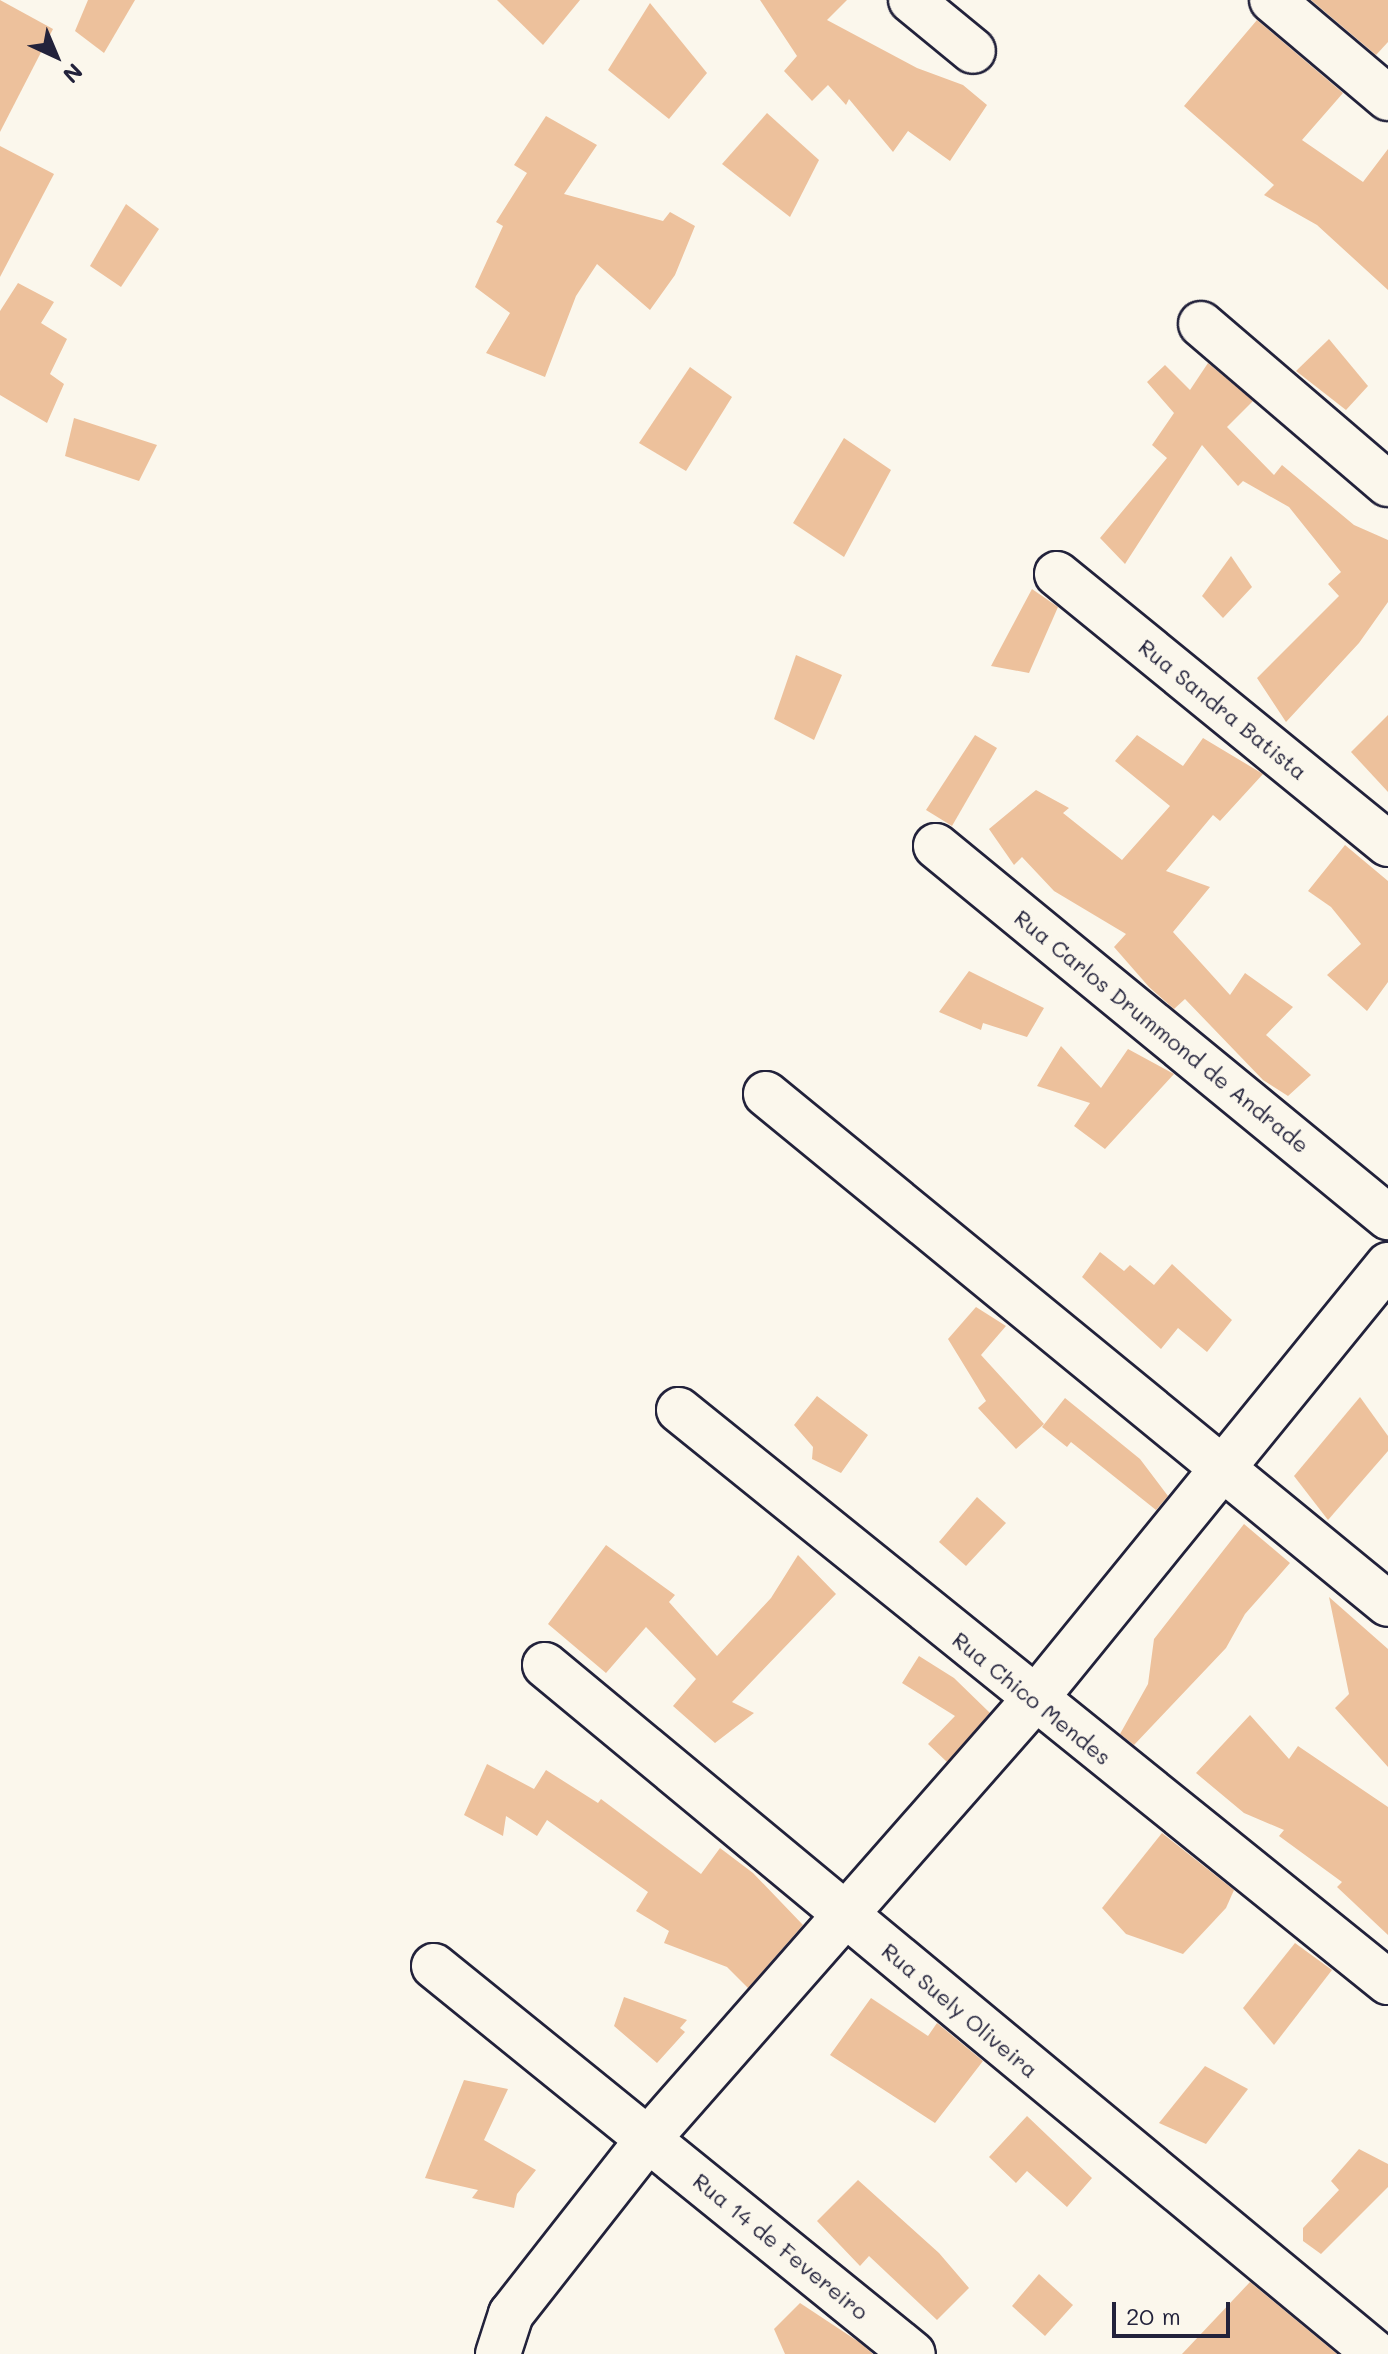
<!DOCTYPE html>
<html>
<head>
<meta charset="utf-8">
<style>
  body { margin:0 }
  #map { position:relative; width:1388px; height:2354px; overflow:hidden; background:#fbf7ec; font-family:Mali,sans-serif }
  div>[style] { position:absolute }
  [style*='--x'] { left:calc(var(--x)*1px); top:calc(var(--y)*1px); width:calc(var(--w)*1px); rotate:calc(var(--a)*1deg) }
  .building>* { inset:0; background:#edc19c }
  .roads { filter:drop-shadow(2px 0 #22223b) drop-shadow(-2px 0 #22223b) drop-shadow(0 2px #22223b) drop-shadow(0 -2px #22223b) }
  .minor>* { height:44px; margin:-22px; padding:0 22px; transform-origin:22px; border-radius:22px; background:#fbf7ec }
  span { translate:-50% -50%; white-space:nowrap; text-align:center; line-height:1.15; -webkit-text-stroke:6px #fbf7ec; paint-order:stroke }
  .street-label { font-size:22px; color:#22223b }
  .north { position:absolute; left:16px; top:16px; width:80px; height:80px; -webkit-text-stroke:6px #fbf7ec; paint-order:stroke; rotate:136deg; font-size:22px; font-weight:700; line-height:32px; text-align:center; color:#22223b }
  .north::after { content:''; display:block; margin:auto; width:28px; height:36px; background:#22223b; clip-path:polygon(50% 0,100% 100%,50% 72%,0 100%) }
  .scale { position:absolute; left:1112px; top:2302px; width:118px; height:36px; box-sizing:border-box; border:4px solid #22223b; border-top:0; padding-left:10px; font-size:24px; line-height:28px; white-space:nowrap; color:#22223b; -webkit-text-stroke:6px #fbf7ec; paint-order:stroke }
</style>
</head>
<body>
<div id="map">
  <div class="building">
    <div style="clip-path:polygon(0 0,53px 29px,0 132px)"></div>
    <div style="clip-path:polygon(88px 0,135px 0,104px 53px,75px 31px)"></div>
    <div style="clip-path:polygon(497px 0,580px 0,543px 45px)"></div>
    <div style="clip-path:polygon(760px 0,847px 0,827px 20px,917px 68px,963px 85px,987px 105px,950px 161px,908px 131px,893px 152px,849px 99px,846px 105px,828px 85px,812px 101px,784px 71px,797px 56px)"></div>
    <div style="clip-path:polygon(1311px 0,1388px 0,1388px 42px,1376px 55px)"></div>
    <div style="clip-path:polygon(650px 3px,707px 73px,669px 119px,608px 70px)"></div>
    <div style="clip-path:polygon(1257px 20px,1343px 93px,1302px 140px,1363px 182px,1388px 149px,1388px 290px,1317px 225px,1264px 195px,1274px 185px,1184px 106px)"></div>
    <div style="clip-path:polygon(767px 113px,819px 160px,790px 217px,722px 164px)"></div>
    <div style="clip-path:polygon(546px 116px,597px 145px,564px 194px,663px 221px,670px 212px,695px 226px,675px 275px,650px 310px,597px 264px,576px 296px,545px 377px,486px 353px,510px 313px,475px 287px,503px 226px,496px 222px,527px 173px,514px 165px)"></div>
    <div style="clip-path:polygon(0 146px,54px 174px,0 277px)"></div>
    <div style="clip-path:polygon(126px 204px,159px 229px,121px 287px,90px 266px)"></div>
    <div style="clip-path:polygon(18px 283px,54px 302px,41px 323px,67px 339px,50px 374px,64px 384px,47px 423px,0 395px,0 311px)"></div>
    <div style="clip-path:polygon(1329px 339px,1368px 386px,1346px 410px,1296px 371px)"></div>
    <div style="clip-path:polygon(1208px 363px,1253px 401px,1227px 427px,1274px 475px,1282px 465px,1354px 525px,1388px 540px,1388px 602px,1359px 643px,1286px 722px,1257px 678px,1339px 596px,1328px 584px,1341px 572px,1289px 507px,1243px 481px,1238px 486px,1202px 445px,1125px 564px,1100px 538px,1167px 458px,1152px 445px,1174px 413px,1147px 382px,1165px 365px,1190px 390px)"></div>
    <div style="clip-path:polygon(690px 367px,732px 397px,686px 471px,639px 443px)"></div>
    <div style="clip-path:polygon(74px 418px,157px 445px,139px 481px,65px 456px)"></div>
    <div style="clip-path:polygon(844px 438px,891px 470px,844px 557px,793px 523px)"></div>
    <div style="clip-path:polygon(1231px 556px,1252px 587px,1223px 618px,1202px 596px)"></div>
    <div style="clip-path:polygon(1032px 589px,1058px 607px,1029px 673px,991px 666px)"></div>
    <div style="clip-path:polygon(796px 655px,842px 675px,814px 740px,774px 719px)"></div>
    <div style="clip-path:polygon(1388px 715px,1388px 792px,1351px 752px)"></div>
    <div style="clip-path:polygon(975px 735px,997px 748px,952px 826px,926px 810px)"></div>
    <div style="clip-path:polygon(1137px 735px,1183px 766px,1203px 738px,1263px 774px,1220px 821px,1213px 815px,1166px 871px,1210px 887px,1173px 932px,1230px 995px,1245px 973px,1293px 1007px,1266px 1035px,1311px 1075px,1288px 1096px,1263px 1080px,1185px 999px,1174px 1009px,1149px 987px,1114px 947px,1126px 934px,1054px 891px,1022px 857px,1014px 865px,989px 829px,1036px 790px,1069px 808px,1063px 813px,1122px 860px,1170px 806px,1115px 761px)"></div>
    <div style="clip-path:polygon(1345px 845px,1388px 881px,1388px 982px,1367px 1011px,1327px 975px,1361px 944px,1331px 907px,1308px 891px)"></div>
    <div style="clip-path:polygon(969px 971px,1044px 1008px,1027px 1037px,983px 1023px,981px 1030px,939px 1012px)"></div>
    <div style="clip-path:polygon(1061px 1046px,1101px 1088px,1128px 1049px,1174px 1074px,1105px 1149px,1074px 1126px,1090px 1103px,1037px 1086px)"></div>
    <div style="clip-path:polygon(1100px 1252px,1124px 1271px,1130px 1265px,1154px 1285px,1172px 1264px,1232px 1320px,1207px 1352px,1178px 1328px,1161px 1349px,1082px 1277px)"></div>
    <div style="clip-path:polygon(976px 1307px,1006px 1326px,981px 1355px,1044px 1424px,1016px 1449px,978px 1408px,986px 1401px,948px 1339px)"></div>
    <div style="clip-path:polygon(817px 1396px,868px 1435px,841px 1473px,812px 1459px,813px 1447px,794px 1425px)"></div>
    <div style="clip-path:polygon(1360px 1397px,1388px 1436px,1388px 1451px,1328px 1520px,1294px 1476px)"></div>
    <div style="clip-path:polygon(1065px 1398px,1140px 1459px,1168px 1496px,1156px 1510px,1071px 1442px,1067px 1447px,1042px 1427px)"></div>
    <div style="clip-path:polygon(977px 1497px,1006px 1523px,966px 1566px,939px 1542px)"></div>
    <div style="clip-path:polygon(1244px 1524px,1290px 1563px,1245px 1614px,1226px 1648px,1134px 1745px,1120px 1734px,1148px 1684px,1154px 1639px)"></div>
    <div style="clip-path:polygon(606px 1545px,675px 1595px,669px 1602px,717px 1656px,771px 1598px,798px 1555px,836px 1594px,732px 1702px,754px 1713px,715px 1743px,673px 1706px,696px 1679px,646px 1627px,606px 1673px,548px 1624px)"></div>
    <div style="clip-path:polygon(1329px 1597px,1388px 1649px,1388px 1767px,1335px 1708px,1349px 1694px)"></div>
    <div style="clip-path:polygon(919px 1656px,954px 1678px,990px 1713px,947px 1762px,928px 1744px,955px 1716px,902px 1683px)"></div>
    <div style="clip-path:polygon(1250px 1715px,1289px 1759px,1298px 1746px,1388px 1807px,1388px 1935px,1337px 1887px,1342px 1882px,1279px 1836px,1284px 1830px,1244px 1813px,1196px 1773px)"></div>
    <div style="clip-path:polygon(487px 1764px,534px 1789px,546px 1770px,598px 1803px,601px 1799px,701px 1874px,720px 1848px,753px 1873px,803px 1925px,748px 1988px,727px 1967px,664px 1943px,669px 1931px,636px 1911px,648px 1892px,547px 1820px,537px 1836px,506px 1816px,503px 1836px,464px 1815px)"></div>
    <div style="clip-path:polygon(1162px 1833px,1234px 1890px,1226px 1908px,1183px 1954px,1126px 1934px,1102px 1908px)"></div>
    <div style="clip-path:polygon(1295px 1943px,1332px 1970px,1274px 2045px,1243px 2008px)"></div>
    <div style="clip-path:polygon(624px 1997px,687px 2020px,680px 2028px,685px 2032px,657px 2063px,614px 2026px)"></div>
    <div style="clip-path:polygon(871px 1998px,928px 2036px,937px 2023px,983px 2061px,935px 2123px,830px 2055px)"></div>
    <div style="clip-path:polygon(1205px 2066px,1248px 2089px,1206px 2144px,1159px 2123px)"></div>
    <div style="clip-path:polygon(464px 2080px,508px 2089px,484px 2140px,536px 2170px,517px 2194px,514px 2208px,472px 2198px,478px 2190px,425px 2178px)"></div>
    <div style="clip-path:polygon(1027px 2116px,1092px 2178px,1067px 2207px,1027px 2171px,1016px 2183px,989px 2157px)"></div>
    <div style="clip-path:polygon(1359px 2149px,1388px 2164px,1388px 2187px,1321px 2254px,1303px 2241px,1303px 2228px,1339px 2190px,1331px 2181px)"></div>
    <div style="clip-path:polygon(858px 2180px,939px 2253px,969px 2288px,937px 2320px,869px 2256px,860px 2266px,817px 2221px)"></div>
    <div style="clip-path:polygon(1039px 2274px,1073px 2305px,1045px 2336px,1012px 2306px)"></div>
    <div style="clip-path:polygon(1250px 2282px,1337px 2354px,1182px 2354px)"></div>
    <div style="clip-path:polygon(800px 2303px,859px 2342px,873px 2354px,785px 2354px,774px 2329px)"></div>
  </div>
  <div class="roads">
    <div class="minor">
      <div style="--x:911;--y:0;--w:80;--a:39.4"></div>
      <div style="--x:1272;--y:0;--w:152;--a:40.2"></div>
      <div style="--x:1201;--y:324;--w:246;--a:40.6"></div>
      <div style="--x:1057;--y:574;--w:427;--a:39.2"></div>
      <div style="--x:936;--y:846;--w:585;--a:39.38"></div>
      <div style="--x:766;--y:1094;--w:804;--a:39.35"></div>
      <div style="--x:679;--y:1410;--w:911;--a:38.9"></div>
      <div style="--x:545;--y:1665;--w:1079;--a:39.66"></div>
      <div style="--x:434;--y:1966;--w:616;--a:39.01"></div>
      <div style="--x:498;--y:2354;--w:42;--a:-72"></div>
      <div style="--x:511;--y:2314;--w:224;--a:-51.9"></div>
      <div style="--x:649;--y:2138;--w:583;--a:-48.68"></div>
      <div style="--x:1034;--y:1700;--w:561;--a:-50.86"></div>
    </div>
  </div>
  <div class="street-label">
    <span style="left:1223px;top:709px;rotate:39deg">Rua Sandra Batista</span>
    <span style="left:1162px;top:1031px;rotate:39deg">Rua Carlos Drummond de Andrade</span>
    <span style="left:1032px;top:1698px;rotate:39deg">Rua Chico Mendes</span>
    <span style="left:960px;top:2010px;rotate:40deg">Rua Suely Oliveira</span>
    <span style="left:781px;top:2246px;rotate:39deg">Rua 14 de Fevereiro</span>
  </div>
  <div class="north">N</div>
  <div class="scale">20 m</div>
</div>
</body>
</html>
